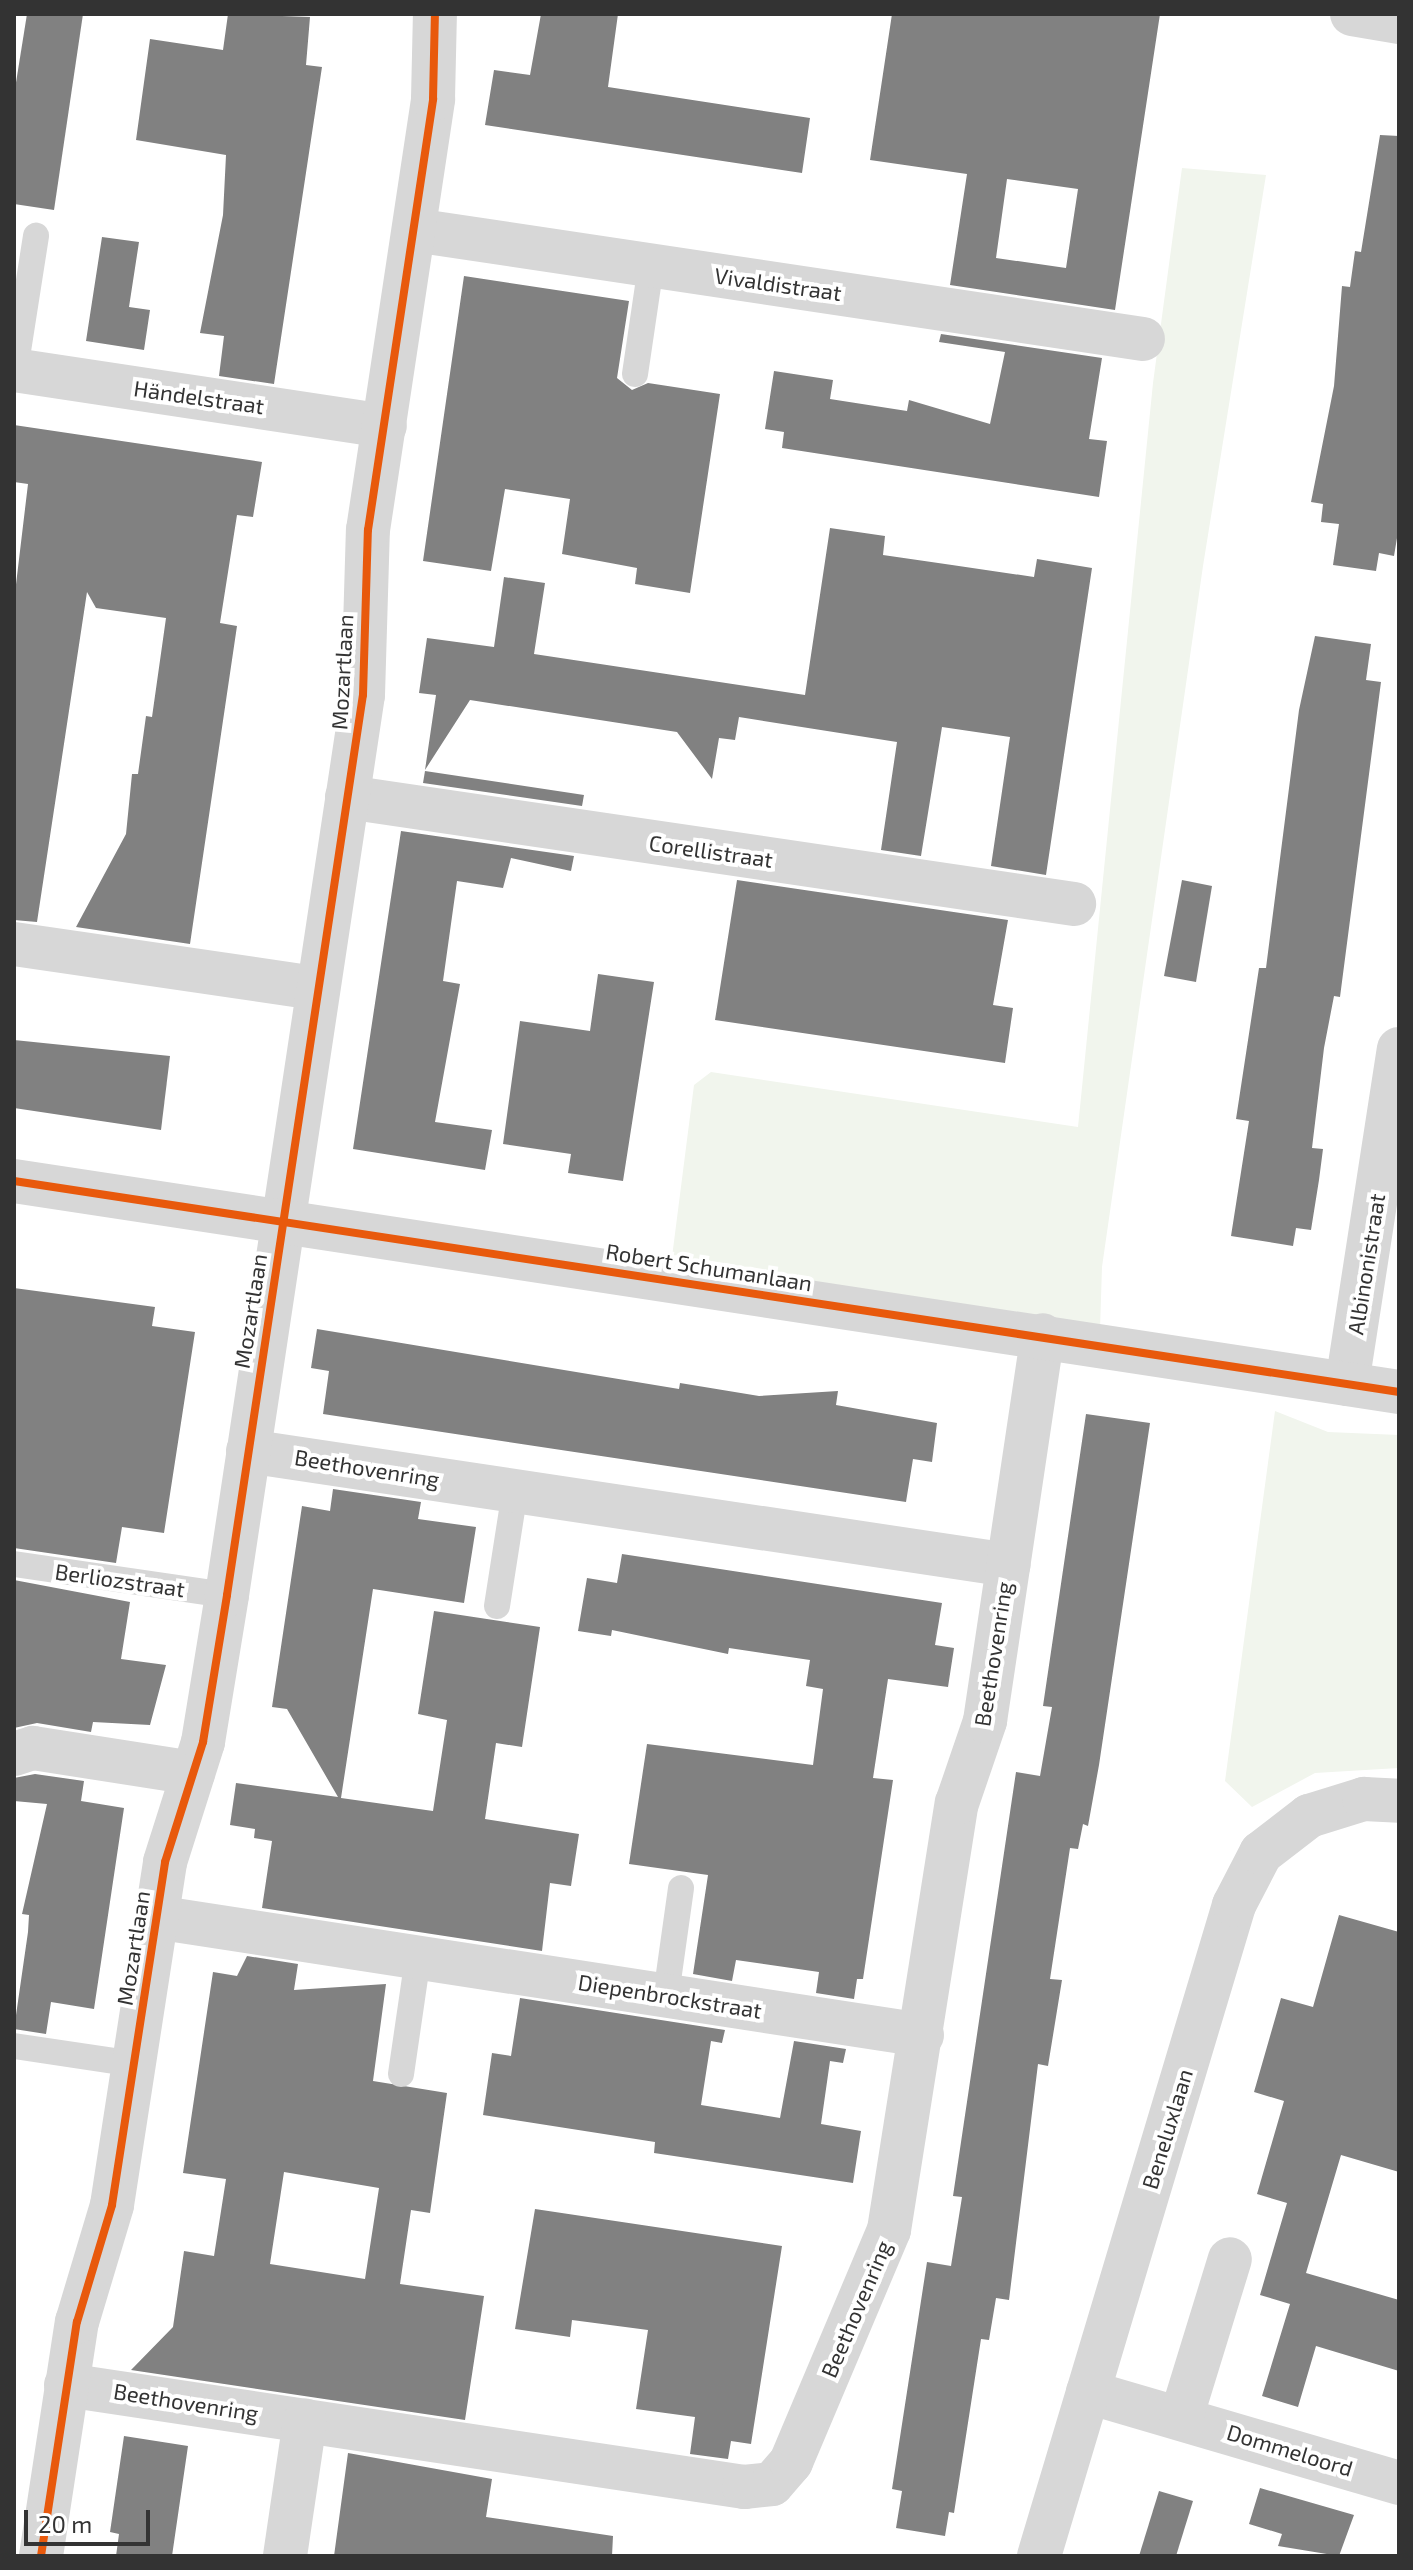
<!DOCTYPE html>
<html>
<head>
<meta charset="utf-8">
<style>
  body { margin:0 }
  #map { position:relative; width:1413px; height:2570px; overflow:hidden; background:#fff; font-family:"Exo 2",sans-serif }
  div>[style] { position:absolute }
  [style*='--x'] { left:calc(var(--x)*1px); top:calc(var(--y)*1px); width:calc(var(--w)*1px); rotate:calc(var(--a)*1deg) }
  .green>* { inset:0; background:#f1f5ed }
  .building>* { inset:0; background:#818181 }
  .service>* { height:26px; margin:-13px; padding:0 13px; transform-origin:13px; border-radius:13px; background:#d7d7d7 }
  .minor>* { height:44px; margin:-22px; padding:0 22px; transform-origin:22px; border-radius:22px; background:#d7d7d7 }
  .tertiary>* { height:44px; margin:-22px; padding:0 22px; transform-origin:22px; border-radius:22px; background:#d7d7d7 }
  .cycleway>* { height:8px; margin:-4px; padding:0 4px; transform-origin:4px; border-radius:4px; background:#e8590c }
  span { translate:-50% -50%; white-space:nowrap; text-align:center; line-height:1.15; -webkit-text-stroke:8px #fff; paint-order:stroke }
  .street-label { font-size:22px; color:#333 }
  .frame { position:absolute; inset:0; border:16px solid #333; pointer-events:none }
  .scale { position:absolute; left:24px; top:2510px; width:126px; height:36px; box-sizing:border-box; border:4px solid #333; border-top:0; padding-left:10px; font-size:24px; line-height:28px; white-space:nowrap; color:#333; -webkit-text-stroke:6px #fff; paint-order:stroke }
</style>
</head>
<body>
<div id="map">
  <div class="green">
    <div style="clip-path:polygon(1182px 168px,1266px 175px,1203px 566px,1102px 1267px,1100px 1330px,672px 1257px,694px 1085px,711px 1072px,1078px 1127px,1153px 383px)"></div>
    <div style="clip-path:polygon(1275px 1411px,1328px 1432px,1399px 1435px,1399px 1768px,1315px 1773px,1252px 1807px,1225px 1781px)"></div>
  </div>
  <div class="building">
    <div style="clip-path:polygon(27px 14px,83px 14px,54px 210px,14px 204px,14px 95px)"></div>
    <div style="clip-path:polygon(228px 14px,310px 17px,306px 65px,322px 67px,274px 384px,219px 376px,224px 336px,200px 333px,223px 215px,226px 155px,136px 140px,150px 39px,223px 50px)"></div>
    <div style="clip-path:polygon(541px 14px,618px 14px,608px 87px,810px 118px,802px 173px,485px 125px,494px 70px,530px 75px)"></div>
    <div style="clip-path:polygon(evenodd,892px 14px,1160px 14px,1115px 310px,950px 285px,967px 174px,870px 160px,892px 14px,1007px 179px,1078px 189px,1066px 268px,996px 258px,1007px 179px)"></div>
    <div style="clip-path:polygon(1380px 135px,1399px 136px,1399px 526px,1394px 556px,1379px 553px,1376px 571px,1333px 565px,1339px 524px,1321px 522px,1323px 504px,1311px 502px,1334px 386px,1342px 286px,1350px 287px,1355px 251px,1361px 252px)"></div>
    <div style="clip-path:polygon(102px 237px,139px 242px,129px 307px,150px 310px,144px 350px,86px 341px)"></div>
    <div style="clip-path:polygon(464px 276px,629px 301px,617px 378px,632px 390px,648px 383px,720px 394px,690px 593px,635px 584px,637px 568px,562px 554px,570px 499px,505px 489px,491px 571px,423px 561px)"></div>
    <div style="clip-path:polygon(941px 334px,1102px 358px,1089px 439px,1107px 441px,1099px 497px,782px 448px,784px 432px,765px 429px,774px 371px,833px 380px,830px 399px,907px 411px,909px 400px,990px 424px,1005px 352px,939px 342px)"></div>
    <div style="clip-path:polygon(14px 425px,262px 462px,253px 517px,237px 515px,220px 623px,237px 626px,190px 944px,76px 927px,126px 834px,132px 774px,138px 774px,146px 716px,152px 717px,166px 618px,96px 608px,87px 592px,37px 922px,14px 920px,14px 601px,28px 484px,14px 482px)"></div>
    <div style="clip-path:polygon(830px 528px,885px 536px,883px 555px,952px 565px,1034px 577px,1037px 559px,1092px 568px,1046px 875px,991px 866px,1010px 737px,942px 727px,921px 856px,881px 850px,897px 742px,739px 717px,735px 740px,719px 738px,712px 779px,677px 732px,470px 700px,425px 770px,436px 695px,419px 693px,427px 638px,494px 647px,504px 577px,545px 583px,534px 654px,805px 695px)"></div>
    <div style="clip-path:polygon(1315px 636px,1371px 644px,1366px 680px,1381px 682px,1340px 997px,1334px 996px,1324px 1048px,1312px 1148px,1323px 1149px,1319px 1180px,1311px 1230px,1296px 1228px,1293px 1246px,1231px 1236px,1249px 1121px,1236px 1119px,1259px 968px,1266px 968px,1299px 710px)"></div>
    <div style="clip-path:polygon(425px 771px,584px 795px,582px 806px,423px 783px)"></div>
    <div style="clip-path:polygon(401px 831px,574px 856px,571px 871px,511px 858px,503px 888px,457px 881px,443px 981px,460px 984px,435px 1122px,492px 1130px,485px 1170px,353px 1149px)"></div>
    <div style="clip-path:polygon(737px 880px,1008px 920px,993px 1005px,1013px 1008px,1005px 1063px,715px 1020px)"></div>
    <div style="clip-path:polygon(1182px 880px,1212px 886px,1196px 982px,1164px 976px)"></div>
    <div style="clip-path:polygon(598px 974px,654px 982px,623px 1181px,568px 1173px,571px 1154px,503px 1144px,520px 1021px,590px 1031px)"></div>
    <div style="clip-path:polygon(14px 1040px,170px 1056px,161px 1130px,14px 1108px)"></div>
    <div style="clip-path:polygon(14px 1288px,155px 1307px,152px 1326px,195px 1332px,164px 1533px,122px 1527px,116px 1563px,14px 1548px)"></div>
    <div style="clip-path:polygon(317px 1329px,679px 1389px,680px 1383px,759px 1396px,838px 1391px,836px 1405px,937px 1423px,932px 1462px,913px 1459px,906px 1502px,323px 1414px,329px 1371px,311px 1368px)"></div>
    <div style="clip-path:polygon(1086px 1414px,1150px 1423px,1099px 1765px,1088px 1826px,1083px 1824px,1078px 1849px,1070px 1848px,1050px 1979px,1062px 1980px,1048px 2066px,1038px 2064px,1009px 2300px,996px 2298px,989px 2340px,981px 2339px,954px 2513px,949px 2512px,945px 2536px,896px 2528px,902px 2491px,892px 2489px,927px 2262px,951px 2266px,962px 2197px,953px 2196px,1016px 1772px,1040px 1776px,1052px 1707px,1043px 1706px)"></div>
    <div style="clip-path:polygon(333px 1489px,421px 1502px,418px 1519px,476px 1527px,464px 1603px,373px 1589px,341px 1798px,433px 1811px,447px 1720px,418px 1714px,434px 1611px,540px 1627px,522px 1747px,496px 1743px,485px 1819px,579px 1834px,571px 1886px,550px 1883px,542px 1951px,262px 1908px,272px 1841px,254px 1838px,255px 1829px,230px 1825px,236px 1783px,338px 1797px,287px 1709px,272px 1707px,302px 1506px,330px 1511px)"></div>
    <div style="clip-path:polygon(622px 1554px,942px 1603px,935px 1645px,954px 1648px,948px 1687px,888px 1679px,873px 1778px,893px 1780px,863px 1979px,857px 1979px,854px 1999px,816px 1993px,819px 1972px,736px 1960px,732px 1981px,693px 1974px,708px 1875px,629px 1864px,647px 1744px,813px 1765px,823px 1689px,806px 1686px,810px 1660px,729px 1648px,728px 1654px,612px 1630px,611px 1636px,578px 1631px,587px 1578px,617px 1583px)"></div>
    <div style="clip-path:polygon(14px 1580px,130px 1602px,121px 1659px,166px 1665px,150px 1725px,93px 1722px,91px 1732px,37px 1723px,14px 1728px)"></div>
    <div style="clip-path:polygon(35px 1774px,84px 1781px,81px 1801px,124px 1808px,94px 2009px,51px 2002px,46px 2034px,14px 2029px,28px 1932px,29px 1915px,22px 1914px,47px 1804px,14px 1801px,14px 1778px)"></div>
    <div style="clip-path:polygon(1339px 1915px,1399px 1932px,1399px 2172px,1341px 2155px,1306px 2273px,1399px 2300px,1399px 2371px,1316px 2346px,1298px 2407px,1262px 2396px,1290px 2304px,1260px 2295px,1287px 2203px,1257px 2194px,1284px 2101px,1254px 2092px,1281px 1998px,1313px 2007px)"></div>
    <div style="clip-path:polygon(evenodd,247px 1956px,298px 1964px,294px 1990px,386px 1984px,373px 2081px,447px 2093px,430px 2213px,411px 2210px,400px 2284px,484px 2296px,465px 2420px,131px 2370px,173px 2327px,184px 2251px,214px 2256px,226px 2179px,183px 2173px,213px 1972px,237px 1976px,247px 1956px,284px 2172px,379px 2188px,365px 2279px,270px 2264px,284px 2172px)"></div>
    <div style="clip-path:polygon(520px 1998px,725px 2030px,722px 2043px,711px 2041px,701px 2105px,780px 2118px,794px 2041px,846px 2049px,843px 2063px,830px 2061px,821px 2124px,861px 2131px,853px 2183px,654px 2153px,655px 2142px,483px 2115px,492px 2053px,511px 2056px)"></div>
    <div style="clip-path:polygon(535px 2209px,782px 2246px,751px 2444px,731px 2441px,728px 2459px,690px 2454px,695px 2417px,636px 2409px,648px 2330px,572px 2320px,570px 2337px,515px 2329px)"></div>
    <div style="clip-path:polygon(124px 2436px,188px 2446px,172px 2556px,116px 2556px,119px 2534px,110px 2532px)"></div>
    <div style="clip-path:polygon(348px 2453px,492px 2479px,486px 2517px,613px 2536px,612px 2556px,334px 2556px)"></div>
    <div style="clip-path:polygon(1260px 2488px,1354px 2515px,1339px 2556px,1278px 2546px,1282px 2534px,1249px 2524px)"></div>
    <div style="clip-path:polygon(1159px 2491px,1193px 2501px,1176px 2556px,1139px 2556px)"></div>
  </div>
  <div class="service">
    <div style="--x:15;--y:370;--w:136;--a:-81.1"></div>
    <div style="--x:635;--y:374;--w:109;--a:-81.6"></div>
    <div style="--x:14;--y:1564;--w:215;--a:8.3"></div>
    <div style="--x:497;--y:1606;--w:116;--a:-81.1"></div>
    <div style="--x:666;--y:1995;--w:108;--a:-82"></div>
    <div style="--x:14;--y:2046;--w:121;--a:8.5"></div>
    <div style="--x:401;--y:2074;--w:118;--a:-81.7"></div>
  </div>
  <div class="minor">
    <div style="--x:1352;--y:14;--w:48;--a:9.7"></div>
    <div style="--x:414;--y:230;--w:737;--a:8.5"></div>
    <div style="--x:14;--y:370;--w:375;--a:8.6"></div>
    <div style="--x:347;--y:797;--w:735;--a:8.37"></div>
    <div style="--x:14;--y:944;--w:306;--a:8.3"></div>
    <div style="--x:1347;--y:1384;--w:339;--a:-81.2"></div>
    <div style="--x:248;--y:1451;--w:769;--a:8.53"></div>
    <div style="--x:14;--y:1754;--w:20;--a:-18"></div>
    <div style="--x:33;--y:1748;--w:162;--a:8.9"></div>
    <div style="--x:155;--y:1917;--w:776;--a:8.75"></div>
    <div style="--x:66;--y:2385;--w:686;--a:8.56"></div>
    <div style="--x:744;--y:2487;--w:28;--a:-6"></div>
    <div style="--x:772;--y:2484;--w:29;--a:-49"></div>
    <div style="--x:791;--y:2462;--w:252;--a:-67.1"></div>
    <div style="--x:889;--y:2230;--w:432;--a:-81"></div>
    <div style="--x:957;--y:1803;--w:87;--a:-71.1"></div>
    <div style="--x:985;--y:1721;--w:390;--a:-81.5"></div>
    <div style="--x:1088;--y:2392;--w:324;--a:16.3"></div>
    <div style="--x:1181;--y:2418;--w:166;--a:-72.9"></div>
    <div style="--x:41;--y:2556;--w:237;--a:-81.3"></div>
    <div style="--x:77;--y:2322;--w:122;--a:-73.3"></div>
    <div style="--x:112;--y:2205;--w:347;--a:-81.2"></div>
    <div style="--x:165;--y:1862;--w:126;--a:-72.4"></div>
    <div style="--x:203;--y:1742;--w:149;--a:-80.7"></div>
    <div style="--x:227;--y:1595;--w:910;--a:-81.41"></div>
    <div style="--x:363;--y:695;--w:165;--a:-88.3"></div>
    <div style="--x:368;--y:530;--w:436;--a:-81.4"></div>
    <div style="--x:433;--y:99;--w:85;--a:-88.7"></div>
    <div style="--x:285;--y:2556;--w:137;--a:-81.6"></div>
    <div style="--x:1039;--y:2556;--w:680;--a:-73.32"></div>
    <div style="--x:1234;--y:1905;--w:59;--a:-62.6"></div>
    <div style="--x:1261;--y:1853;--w:61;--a:-37.6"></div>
    <div style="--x:1309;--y:1816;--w:58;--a:-17.2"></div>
    <div style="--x:1364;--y:1799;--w:35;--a:3"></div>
  </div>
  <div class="tertiary">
    <div style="--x:14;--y:1181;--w:1401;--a:8.66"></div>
  </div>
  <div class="cycleway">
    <div style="--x:14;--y:1181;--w:1401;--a:8.66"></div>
    <div style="--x:41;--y:2556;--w:237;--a:-81.3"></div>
    <div style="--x:77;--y:2322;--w:122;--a:-73.3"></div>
    <div style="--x:112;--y:2205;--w:347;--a:-81.2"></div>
    <div style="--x:165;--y:1862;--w:126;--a:-72.4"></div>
    <div style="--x:203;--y:1742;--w:149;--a:-80.7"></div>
    <div style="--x:227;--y:1595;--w:910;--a:-81.41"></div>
    <div style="--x:363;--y:695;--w:165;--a:-88.3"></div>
    <div style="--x:368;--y:530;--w:436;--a:-81.4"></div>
    <div style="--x:433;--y:99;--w:85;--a:-88.7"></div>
  </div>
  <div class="street-label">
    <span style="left:778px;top:284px;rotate:8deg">Vivaldistraat</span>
    <span style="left:199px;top:397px;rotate:8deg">Händelstraat</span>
    <span style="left:342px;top:672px;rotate:-87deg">Mozartlaan</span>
    <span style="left:711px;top:851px;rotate:8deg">Corellistraat</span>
    <span style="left:1366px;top:1264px;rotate:-81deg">Albinonistraat</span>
    <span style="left:709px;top:1267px;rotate:9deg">Robert Schumanlaan</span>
    <span style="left:250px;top:1311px;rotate:-81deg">Mozartlaan</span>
    <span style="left:367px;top:1468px;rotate:9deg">Beethovenring</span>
    <span style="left:120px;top:1580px;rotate:8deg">Berliozstraat</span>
    <span style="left:993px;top:1654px;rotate:-81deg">Beethovenring</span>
    <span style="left:133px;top:1948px;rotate:-81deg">Mozartlaan</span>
    <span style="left:670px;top:1996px;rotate:9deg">Diepenbrockstraat</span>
    <span style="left:1167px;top:2129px;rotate:-73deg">Beneluxlaan</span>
    <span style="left:856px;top:2309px;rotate:-67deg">Beethovenring</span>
    <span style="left:186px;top:2402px;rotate:9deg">Beethovenring</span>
    <span style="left:1290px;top:2450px;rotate:17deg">Dommeloord</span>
  </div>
  <div class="frame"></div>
  <div class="scale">20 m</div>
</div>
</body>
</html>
